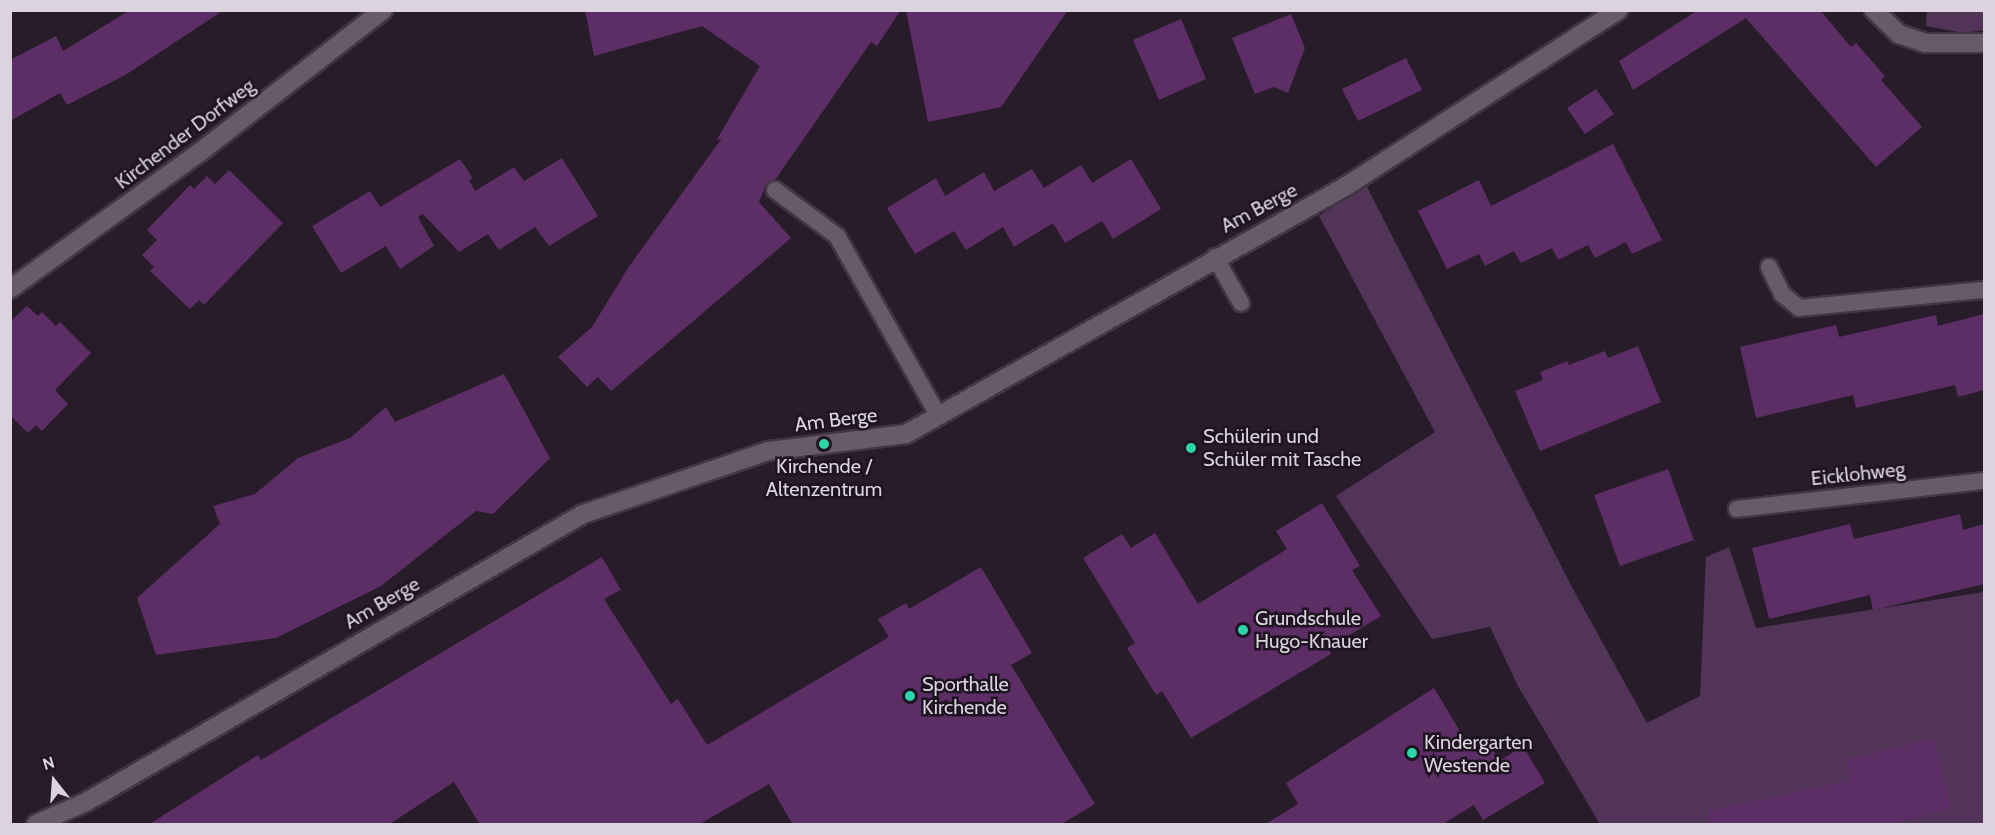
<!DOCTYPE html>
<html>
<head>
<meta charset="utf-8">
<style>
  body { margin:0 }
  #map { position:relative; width:1995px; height:835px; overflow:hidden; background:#281c2a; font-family:Cabin,sans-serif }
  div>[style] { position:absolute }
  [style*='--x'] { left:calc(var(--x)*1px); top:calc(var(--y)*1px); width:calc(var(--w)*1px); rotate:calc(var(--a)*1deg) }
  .green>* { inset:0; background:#513457 }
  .building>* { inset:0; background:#5c2e65 }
  .roads { filter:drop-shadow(2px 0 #413743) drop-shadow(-2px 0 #413743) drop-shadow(0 2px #413743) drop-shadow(0 -2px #413743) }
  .lane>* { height:16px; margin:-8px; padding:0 8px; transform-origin:8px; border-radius:8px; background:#685a6b }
  .street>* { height:18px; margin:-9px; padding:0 9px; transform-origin:9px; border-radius:9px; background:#685a6b }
  .dots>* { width:16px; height:16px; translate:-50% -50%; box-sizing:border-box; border:3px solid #1e1321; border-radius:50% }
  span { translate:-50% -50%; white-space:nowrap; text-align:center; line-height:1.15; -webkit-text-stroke:5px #1e1321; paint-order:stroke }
  .street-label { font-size:20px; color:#dbd3dd }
  .poi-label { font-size:20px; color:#dbd3dd }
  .left { translate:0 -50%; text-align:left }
  .frame { position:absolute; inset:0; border:12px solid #dbd3dd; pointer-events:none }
  .north { position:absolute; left:24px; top:751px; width:60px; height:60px; -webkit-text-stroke:4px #1e1321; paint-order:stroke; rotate:343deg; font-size:16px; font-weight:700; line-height:24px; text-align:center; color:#dbd3dd }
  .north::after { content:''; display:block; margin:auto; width:21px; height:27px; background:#dbd3dd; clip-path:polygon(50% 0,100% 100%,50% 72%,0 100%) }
</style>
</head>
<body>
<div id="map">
  <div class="green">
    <div style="clip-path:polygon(1927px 11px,1984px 11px,1984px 30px,1963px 33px,1926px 26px)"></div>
    <div style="clip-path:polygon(1366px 185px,1574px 591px,1647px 723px,1700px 696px,1706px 557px,1729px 547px,1756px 628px,1984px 592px,1984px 824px,1600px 824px,1518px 686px,1490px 627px,1432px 639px,1336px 496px,1435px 432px,1319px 216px)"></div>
  </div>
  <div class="building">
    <div style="clip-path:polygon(130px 10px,224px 10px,127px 74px,67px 105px,60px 93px,10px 121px,10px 60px,56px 36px,63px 51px)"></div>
    <div style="clip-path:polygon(585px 10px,901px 10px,877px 46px,871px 42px,775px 180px,766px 184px,759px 202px,791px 238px,611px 391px,598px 377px,587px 387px,558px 357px,592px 327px,628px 268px,722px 138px,716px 141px,760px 66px,702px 26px,594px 56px)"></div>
    <div style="clip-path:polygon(906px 10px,1068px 10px,1001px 107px,928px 122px)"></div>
    <div style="clip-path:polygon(1698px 10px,1820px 10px,1851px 47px,1856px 43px,1885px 76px,1881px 80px,1922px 127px,1876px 167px,1746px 18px,1633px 90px,1619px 61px)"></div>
    <div style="clip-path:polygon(1291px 14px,1305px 48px,1288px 93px,1274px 87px,1255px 94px,1232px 38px)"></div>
    <div style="clip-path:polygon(1181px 19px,1206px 79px,1159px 100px,1133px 40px)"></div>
    <div style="clip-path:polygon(1406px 58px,1422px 90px,1358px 121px,1342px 89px)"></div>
    <div style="clip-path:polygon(1596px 89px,1614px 114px,1585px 134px,1567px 108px)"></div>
    <div style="clip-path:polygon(1613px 144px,1662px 240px,1632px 254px,1626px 242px,1595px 258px,1588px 245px,1558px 260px,1552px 248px,1521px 263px,1514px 251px,1485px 266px,1479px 254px,1447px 269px,1418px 211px,1479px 180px,1491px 206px)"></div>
    <div style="clip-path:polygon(562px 158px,598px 216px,549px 246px,535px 227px,499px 250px,488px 234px,459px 252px,423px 214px,418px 217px,434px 246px,400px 269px,386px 246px,341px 273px,312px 226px,370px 191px,380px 207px,460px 159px,473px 178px,469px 180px,475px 191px,514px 167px,524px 181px)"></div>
    <div style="clip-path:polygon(1131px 159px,1161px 209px,1113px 239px,1102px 221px,1065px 243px,1053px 223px,1014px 247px,1003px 227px,966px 250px,954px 231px,915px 254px,887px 208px,936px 178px,945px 196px,984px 172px,994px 191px,1032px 169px,1044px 188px,1081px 165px,1092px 183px)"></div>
    <div style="clip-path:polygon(229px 170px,283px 223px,204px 305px,199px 300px,190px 309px,150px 271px,154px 267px,142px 255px,157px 240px,147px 230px,190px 185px,194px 189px,207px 176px,215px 184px)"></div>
    <div style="clip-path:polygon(27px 306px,38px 316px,42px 312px,56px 326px,60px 322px,91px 353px,55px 390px,68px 404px,42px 431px,36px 425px,28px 433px,10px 415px,10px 322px)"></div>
    <div style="clip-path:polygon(1984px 314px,1984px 390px,1958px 397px,1955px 385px,1856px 408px,1853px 395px,1756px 418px,1740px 347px,1836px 325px,1839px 337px,1936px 315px,1938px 326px)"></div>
    <div style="clip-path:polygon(1638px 346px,1661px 402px,1540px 451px,1515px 391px,1543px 380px,1540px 372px,1567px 361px,1569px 365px,1605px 351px,1608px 358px)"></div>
    <div style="clip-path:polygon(504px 374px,550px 458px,493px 514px,476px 511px,381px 586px,276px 638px,156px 655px,137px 598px,220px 524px,213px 506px,255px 494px,298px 458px,350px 438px,386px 407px,395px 422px)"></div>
    <div style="clip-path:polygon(1668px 469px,1694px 540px,1620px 566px,1594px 495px)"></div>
    <div style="clip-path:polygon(1322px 503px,1360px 566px,1352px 570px,1381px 616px,1328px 648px,1331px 654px,1191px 738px,1162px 691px,1156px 695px,1127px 648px,1135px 643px,1083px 558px,1122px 534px,1131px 548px,1155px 533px,1198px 604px,1287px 549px,1276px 531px)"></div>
    <div style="clip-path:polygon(1960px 514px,1963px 530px,1984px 524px,1984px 584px,1873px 610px,1870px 595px,1769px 619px,1752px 548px,1850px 524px,1854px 539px)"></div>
    <div style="clip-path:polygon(602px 557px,621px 590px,604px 599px,671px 704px,678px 699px,707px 745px,889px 637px,878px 619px,906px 603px,909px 609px,981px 567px,1032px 653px,1011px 665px,1095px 804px,1060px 825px,793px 825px,769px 784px,698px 825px,480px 825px,454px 782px,388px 825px,148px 825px,258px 755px,261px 760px)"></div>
    <div style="clip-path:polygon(1434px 688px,1470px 748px,1486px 738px,1499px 761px,1523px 746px,1545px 783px,1483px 820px,1474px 805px,1441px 825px,1264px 825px,1298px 804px,1286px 783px)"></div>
    <div style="clip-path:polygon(1934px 738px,1951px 808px,1886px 825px,1711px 825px,1709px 811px,1851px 780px,1846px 760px)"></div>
  </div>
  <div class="roads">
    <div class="lane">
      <div style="--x:775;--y:190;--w:77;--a:36.6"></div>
      <div style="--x:837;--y:236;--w:206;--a:60.6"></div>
      <div style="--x:1215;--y:257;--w:53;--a:60.5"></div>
      <div style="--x:1769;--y:267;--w:30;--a:64"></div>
      <div style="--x:1782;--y:294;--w:22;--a:39"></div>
      <div style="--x:1799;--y:308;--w:186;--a:-5.6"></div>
      <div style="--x:1737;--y:509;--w:249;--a:-6.5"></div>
    </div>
    <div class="street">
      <div style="--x:1874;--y:10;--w:35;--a:44"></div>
      <div style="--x:1899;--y:34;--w:28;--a:19"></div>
      <div style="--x:1925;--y:43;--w:59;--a:0"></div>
      <div style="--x:10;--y:289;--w:234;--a:-35.8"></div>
      <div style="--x:200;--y:152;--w:232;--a:-37.8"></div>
      <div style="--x:36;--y:824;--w:55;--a:-23.7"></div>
      <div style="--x:86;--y:802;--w:574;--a:-30.09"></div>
      <div style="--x:583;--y:514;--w:195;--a:-18.8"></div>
      <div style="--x:768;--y:451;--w:139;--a:-7"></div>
      <div style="--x:906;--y:434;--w:507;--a:-29.39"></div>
      <div style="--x:1348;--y:185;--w:322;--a:-32.9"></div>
    </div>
  </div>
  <div class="dots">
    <div style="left:824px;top:444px;background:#2ed4aa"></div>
    <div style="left:1191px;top:448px;background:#2ed4aa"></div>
    <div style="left:1243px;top:630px;background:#2ed4aa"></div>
    <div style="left:910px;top:696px;background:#2ed4aa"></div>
    <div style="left:1412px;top:753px;background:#2ed4aa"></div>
  </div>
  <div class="street-label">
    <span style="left:185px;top:134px;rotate:-37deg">Kirchender Dorfweg</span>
    <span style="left:1259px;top:208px;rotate:-28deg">Am Berge</span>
    <span style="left:836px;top:420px;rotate:-7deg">Am Berge</span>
    <span style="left:1858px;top:474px;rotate:-6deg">Eicklohweg</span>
    <span style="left:382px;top:603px;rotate:-30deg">Am Berge</span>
  </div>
  <div class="poi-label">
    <span class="left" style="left:1203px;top:448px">Schülerin und<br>Schüler mit Tasche</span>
    <span style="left:824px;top:478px">Kirchende /<br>Altenzentrum</span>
    <span class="left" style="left:1255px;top:630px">Grundschule<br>Hugo-Knauer</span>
    <span class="left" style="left:922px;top:696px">Sporthalle<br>Kirchende</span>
    <span class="left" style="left:1424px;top:754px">Kindergarten<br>Westende</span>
  </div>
  <div class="frame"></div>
  <div class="north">N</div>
</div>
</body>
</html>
